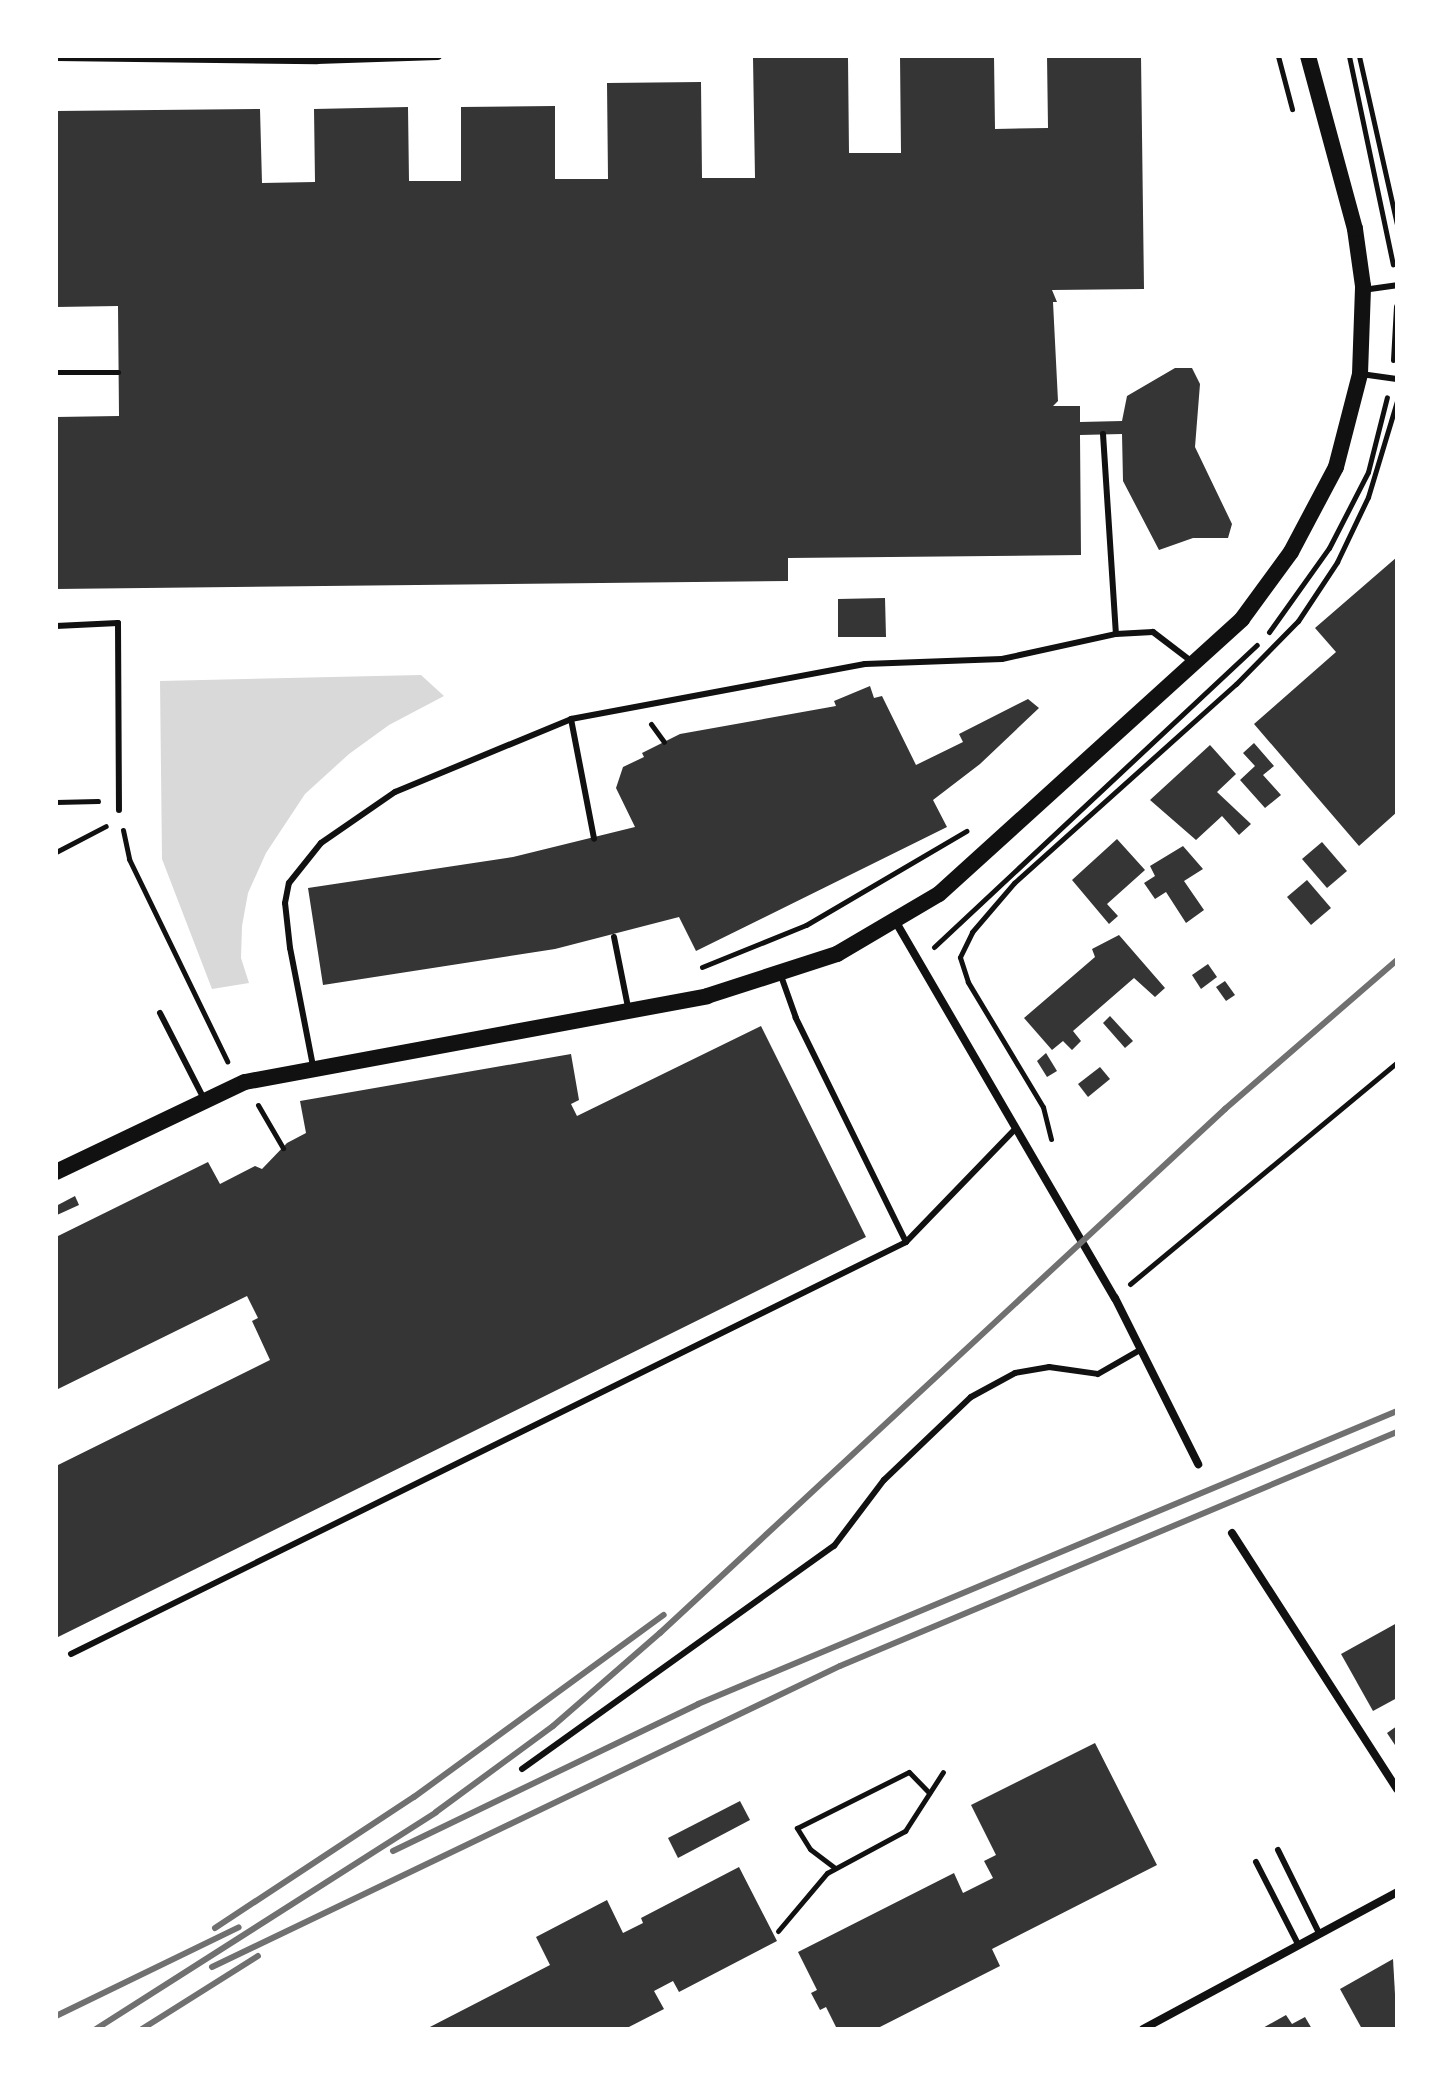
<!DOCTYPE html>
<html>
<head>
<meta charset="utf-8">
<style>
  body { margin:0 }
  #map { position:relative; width:1453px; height:2085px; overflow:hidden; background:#fff; font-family:"Asap Condensed",sans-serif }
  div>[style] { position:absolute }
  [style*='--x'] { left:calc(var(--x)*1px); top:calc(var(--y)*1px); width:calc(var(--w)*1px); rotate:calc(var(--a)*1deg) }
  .water>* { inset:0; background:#d9d9d9 }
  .building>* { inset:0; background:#353535 }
  .path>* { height:5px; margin:-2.5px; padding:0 2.5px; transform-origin:2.5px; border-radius:2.5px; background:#111 }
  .service>* { height:6px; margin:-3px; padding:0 3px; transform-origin:3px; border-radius:3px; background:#111 }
  .minor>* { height:8px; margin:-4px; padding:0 4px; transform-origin:4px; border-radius:4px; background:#111 }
  .secondary>* { height:16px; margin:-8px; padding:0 8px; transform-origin:8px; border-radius:8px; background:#111 }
  .rail>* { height:6px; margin:-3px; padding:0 3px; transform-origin:3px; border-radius:3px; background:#707070 }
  span { translate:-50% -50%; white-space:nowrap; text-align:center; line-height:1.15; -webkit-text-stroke:8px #fff; paint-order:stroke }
  .frame { position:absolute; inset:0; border:58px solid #fff; pointer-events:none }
</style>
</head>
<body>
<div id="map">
  <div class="water">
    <div style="clip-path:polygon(421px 675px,444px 696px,389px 725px,349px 754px,305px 794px,266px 853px,248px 893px,242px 926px,241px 958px,249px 983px,212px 989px,162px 859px,160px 681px)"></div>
  </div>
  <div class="building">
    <div style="clip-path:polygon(900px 56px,994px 56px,995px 129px,1048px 128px,1047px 56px,1141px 56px,1144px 289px,1052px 290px,1057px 302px,1053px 302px,1058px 401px,1053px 406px,1080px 406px,1080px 422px,1122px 421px,1127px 396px,1175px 368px,1192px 368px,1200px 384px,1195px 447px,1232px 524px,1228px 538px,1193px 538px,1159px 550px,1123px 481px,1122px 434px,1080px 435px,1081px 555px,788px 558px,788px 581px,56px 589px,56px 417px,119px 416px,118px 306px,56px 307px,56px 111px,260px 109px,262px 183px,315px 182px,314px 109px,408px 107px,409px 181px,461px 181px,461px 107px,555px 106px,555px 179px,608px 179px,607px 83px,701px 82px,702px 178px,755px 178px,753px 58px,848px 58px,849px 153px,901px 153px)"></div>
    <div style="clip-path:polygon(1397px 557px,1397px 812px,1359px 846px,1254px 724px,1336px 652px,1315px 628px)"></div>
    <div style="clip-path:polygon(885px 598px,886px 637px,838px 637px,838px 599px)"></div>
    <div style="clip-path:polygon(870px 686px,874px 698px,882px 696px,916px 765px,963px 742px,959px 734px,1028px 699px,1039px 708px,980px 764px,933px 800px,947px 827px,696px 951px,679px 917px,555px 949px,323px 985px,308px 888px,513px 857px,635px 827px,616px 788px,623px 767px,644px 757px,642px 753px,680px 734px,836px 706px,834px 701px)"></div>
    <div style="clip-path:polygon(1254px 743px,1274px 766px,1263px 775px,1281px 795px,1265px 808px,1240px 780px,1255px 766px,1243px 753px)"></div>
    <div style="clip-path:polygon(1210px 745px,1236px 774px,1217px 792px,1251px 824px,1239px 835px,1222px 816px,1196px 840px,1150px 800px)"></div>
    <div style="clip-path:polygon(1117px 839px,1145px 870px,1107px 904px,1118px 916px,1109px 924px,1072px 880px)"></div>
    <div style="clip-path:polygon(1322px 842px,1347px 871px,1327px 888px,1302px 859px)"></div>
    <div style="clip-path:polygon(1183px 846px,1203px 869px,1184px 881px,1204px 910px,1186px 923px,1166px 892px,1155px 899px,1144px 883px,1155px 876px,1150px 866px)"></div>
    <div style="clip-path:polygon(1307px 880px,1331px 908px,1311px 925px,1287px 897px)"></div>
    <div style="clip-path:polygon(1119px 935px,1165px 988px,1155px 997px,1134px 978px,1073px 1031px,1081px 1041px,1072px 1050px,1063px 1041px,1052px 1050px,1024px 1018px,1095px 957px,1092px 949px)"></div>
    <div style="clip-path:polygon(1208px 964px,1217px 977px,1201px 989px,1192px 975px)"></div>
    <div style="clip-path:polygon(1225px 981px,1235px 995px,1226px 1001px,1216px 987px)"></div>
    <div style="clip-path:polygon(1110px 1016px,1133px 1041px,1125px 1048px,1103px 1023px)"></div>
    <div style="clip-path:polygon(761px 1026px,866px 1237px,56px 1638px,56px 1466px,270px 1360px,252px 1321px,258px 1318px,247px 1296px,56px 1390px,56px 1237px,208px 1162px,220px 1184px,255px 1166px,262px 1169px,287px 1143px,306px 1133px,300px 1101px,571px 1054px,579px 1100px,571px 1104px,577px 1116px)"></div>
    <div style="clip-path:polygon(1046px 1053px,1057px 1071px,1047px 1077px,1037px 1061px)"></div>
    <div style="clip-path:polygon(1100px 1067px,1110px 1079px,1088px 1097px,1078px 1084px)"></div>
    <div style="clip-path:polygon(75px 1196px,79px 1205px,57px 1215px,56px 1206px)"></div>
    <div style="clip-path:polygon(1397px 1623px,1397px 1698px,1373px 1711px,1341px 1654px)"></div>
    <div style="clip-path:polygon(1397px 1726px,1397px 1748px,1387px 1733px)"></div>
    <div style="clip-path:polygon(1095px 1743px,1157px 1865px,992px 1949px,1000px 1966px,876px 2029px,837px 2029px,826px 2007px,820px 2010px,811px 1993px,817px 1990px,798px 1952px,954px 1873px,963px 1893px,993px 1878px,984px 1861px,996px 1855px,971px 1805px)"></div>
    <div style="clip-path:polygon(740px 1801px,750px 1820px,678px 1858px,668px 1838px)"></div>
    <div style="clip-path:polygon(739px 1867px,777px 1941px,679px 1992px,673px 1981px,654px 1991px,664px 2009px,625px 2029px,426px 2029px,550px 1965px,536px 1937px,607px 1900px,623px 1933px,643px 1923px,641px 1918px)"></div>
    <div style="clip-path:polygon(1393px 1959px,1397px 2029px,1362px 2029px,1340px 1989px)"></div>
    <div style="clip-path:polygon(1286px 2015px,1292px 2024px,1305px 2017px,1312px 2029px,1261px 2029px)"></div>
  </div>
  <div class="path">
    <div style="--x:1278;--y:56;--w:55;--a:75.2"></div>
    <div style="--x:1349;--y:56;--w:213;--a:78.1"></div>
    <div style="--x:1359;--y:56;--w:173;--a:77.3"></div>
    <div style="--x:1393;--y:360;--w:54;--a:-86.8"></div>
    <div style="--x:56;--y:372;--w:62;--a:0"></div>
    <div style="--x:1269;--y:632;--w:103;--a:-54.5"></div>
    <div style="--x:1329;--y:548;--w:85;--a:-62.8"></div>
    <div style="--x:1368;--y:472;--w:77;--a:-75.8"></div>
    <div style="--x:651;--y:724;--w:22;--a:54"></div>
    <div style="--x:56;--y:802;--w:42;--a:-1.4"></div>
    <div style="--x:123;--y:830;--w:30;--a:78"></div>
    <div style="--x:129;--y:859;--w:225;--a:64.1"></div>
    <div style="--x:56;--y:852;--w:56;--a:-27.5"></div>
    <div style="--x:934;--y:947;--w:442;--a:-43.1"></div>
    <div style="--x:702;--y:967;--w:112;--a:-22"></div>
    <div style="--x:806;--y:925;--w:186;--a:-30.4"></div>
    <div style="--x:258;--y:1105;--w:50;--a:59.8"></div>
    <div style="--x:1051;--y:1139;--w:33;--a:-104"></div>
    <div style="--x:1043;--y:1107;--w:146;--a:-121"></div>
    <div style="--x:968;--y:982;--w:26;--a:-108"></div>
    <div style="--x:960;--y:957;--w:28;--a:-64"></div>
    <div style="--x:972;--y:932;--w:65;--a:-49.4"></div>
    <div style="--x:1014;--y:883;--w:298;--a:-41.9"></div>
    <div style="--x:1236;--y:684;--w:88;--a:-45.5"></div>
    <div style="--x:1298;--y:621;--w:71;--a:-56.5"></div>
    <div style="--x:1337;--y:562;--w:72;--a:-64.5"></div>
    <div style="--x:1368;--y:497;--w:100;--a:-73.2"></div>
    <div style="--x:1130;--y:1284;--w:347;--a:-39.7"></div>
    <div style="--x:835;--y:1868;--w:31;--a:-143"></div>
    <div style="--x:810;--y:1849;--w:25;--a:-122"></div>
    <div style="--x:797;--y:1828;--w:125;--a:-26.6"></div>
    <div style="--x:909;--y:1772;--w:29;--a:46"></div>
    <div style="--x:778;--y:1931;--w:76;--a:-49.8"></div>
    <div style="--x:827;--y:1873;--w:89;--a:-28.3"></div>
    <div style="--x:905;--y:1831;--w:70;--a:-57.2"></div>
  </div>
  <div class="service">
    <div style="--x:1363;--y:290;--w:34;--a:-8"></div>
    <div style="--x:1361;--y:374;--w:36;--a:8"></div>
    <div style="--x:1103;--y:434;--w:200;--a:86.3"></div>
    <div style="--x:56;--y:626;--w:62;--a:-2.8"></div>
    <div style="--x:118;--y:623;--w:187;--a:89.7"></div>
    <div style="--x:571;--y:719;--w:122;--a:79.1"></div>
    <div style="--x:614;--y:937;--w:71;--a:78.7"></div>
    <div style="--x:160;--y:1013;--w:94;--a:62.9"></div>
    <div style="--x:313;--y:1066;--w:120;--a:-101"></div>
    <div style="--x:290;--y:948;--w:45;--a:-96.3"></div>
    <div style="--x:285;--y:903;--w:20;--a:-79"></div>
    <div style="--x:289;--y:883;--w:51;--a:-51.3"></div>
    <div style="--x:321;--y:843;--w:90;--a:-34.6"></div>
    <div style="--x:395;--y:792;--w:191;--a:-22.5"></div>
    <div style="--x:571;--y:719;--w:299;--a:-10.6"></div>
    <div style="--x:865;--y:664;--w:137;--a:-2.1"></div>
    <div style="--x:1002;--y:659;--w:117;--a:-12.4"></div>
    <div style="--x:1116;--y:634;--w:37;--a:-3"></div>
    <div style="--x:1153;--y:632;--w:48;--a:37.3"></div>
    <div style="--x:906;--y:1242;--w:157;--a:-46"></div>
    <div style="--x:71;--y:1654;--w:931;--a:-26.26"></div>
    <div style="--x:906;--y:1242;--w:250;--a:-116.2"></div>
    <div style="--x:796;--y:1018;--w:48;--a:-109.6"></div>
    <div style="--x:522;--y:1769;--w:384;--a:-35.6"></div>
    <div style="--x:834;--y:1546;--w:83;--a:-52.9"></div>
    <div style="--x:884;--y:1480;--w:120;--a:-43.7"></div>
    <div style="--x:971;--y:1397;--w:50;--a:-28.6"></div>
    <div style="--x:1015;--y:1373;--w:35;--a:-10"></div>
    <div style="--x:1049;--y:1367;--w:49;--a:8.1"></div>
    <div style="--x:1098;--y:1374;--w:48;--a:-29.7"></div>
    <div style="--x:1278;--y:1850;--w:93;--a:63.7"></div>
    <div style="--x:1256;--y:1862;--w:92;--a:62.9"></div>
  </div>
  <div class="minor">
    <div style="--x:56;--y:57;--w:261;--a:0.7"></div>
    <div style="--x:317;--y:60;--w:121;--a:-1.9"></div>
    <div style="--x:897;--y:924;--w:433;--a:59.8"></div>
    <div style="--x:1115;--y:1298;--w:186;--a:63.4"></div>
    <div style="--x:1232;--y:1533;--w:305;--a:57.2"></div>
    <div style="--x:1143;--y:2029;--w:289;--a:-28.3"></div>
  </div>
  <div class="secondary">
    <div style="--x:56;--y:1172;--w:209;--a:-25.5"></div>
    <div style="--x:245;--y:1082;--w:470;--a:-10.5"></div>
    <div style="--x:707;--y:996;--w:137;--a:-17.9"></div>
    <div style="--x:837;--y:954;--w:118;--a:-30.5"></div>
    <div style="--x:939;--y:894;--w:409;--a:-42.2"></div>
    <div style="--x:1242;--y:619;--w:83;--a:-53.8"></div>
    <div style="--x:1291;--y:552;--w:96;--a:-62.1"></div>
    <div style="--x:1336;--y:467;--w:96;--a:-75.5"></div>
    <div style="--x:1360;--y:374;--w:88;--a:-88"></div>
    <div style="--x:1363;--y:286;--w:58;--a:-98"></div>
    <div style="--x:1355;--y:229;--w:179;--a:-105.2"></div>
  </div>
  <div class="rail">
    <div style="--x:393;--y:1851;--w:339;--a:-25.7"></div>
    <div style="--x:698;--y:1704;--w:758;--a:-22.74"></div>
    <div style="--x:215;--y:1928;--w:238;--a:-33.4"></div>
    <div style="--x:414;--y:1797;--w:309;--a:-36.1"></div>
    <div style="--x:212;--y:1967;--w:696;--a:-25.61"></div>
    <div style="--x:840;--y:1666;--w:604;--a:-22.79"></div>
    <div style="--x:56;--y:2016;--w:203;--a:-25.9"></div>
    <div style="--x:96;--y:2029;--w:403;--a:-32.5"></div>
    <div style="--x:436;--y:1812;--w:145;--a:-36.3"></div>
    <div style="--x:553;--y:1726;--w:142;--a:-41"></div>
    <div style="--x:660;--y:1633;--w:771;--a:-42.84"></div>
    <div style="--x:1225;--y:1109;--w:228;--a:-40.9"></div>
    <div style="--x:142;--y:2029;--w:137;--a:-32.2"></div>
  </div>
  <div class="frame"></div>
</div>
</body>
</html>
